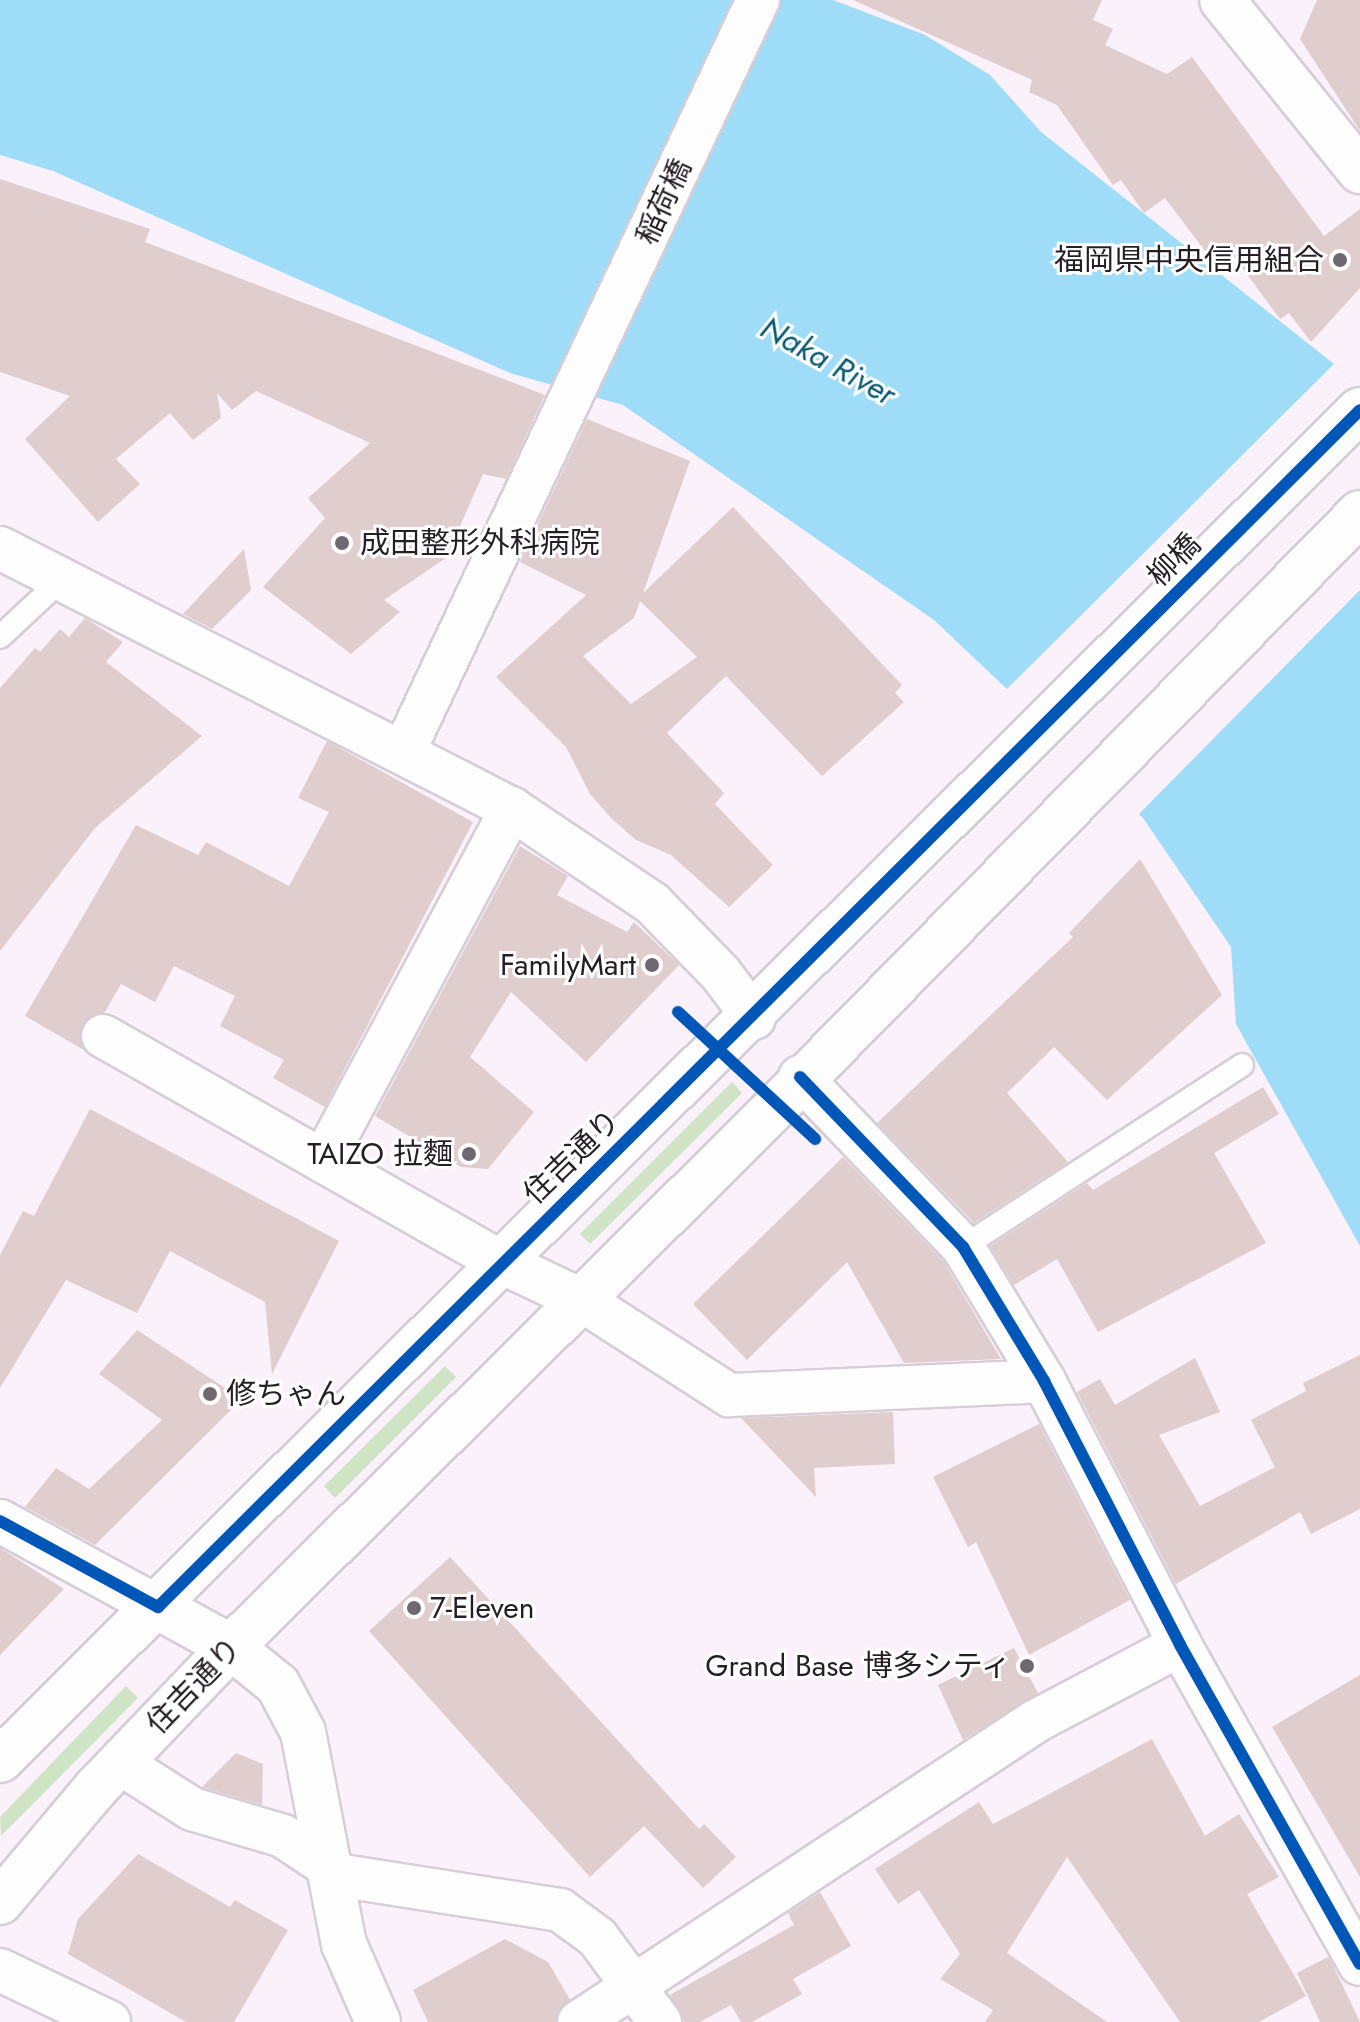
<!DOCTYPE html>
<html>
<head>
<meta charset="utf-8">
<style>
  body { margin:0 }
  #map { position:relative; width:1360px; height:2022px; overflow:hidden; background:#faf1fb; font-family:Jost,"Noto Sans JP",sans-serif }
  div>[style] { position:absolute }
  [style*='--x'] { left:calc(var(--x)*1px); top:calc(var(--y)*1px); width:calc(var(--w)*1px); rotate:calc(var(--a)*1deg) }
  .green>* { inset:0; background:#cfe3c5 }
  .water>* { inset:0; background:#9edcf7 }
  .pier>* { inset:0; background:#faf1fb }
  .building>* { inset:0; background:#e0cdcd }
  .roads { filter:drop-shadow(2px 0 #d6ced7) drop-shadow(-2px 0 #d6ced7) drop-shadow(0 2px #d6ced7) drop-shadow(0 -2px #d6ced7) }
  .lane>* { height:22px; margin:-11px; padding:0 11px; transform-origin:11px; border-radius:11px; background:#fefdfe }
  .street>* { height:42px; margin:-21px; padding:0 21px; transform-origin:21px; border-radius:21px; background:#fefdfe }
  .secondary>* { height:44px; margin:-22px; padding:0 22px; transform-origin:22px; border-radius:22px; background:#fefdfe }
  .cycleway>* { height:12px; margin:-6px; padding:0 6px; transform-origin:6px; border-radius:6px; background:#0057b8 }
  .dots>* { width:22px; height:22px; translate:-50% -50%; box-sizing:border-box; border:4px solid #fff; border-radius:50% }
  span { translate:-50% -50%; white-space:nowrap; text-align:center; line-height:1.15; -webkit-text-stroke:6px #fff; paint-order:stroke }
  .street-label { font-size:30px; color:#251e25 }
  .poi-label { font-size:30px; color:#251e25 }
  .right { translate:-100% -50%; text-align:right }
  .left { translate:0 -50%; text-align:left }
  .water-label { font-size:32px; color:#0a5971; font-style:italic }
</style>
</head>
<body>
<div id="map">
  <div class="green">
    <div style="clip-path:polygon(732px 1082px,742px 1093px,590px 1244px,580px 1234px)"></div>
    <div style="clip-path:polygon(445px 1366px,456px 1377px,335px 1498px,324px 1486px)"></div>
    <div style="clip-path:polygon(126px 1686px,138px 1698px,1px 1836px,0 1817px)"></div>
  </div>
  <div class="water">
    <div style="clip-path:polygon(0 0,833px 0,925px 35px,990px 75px,1041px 132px,1334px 364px,1360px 391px,1360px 1246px,1236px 1024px,1231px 947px,1143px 818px,934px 620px,623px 405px,510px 373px,53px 171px,0 155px)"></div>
  </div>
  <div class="pier">
    <div style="clip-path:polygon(1334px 364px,1360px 391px,1360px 590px,1136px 817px,1004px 692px)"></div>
  </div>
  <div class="building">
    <div style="clip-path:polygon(853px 0,1102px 0,1093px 20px,1113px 29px,1105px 45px,1167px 74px,1192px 57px,1324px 236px,1360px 209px,1360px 288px,1311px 342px,1289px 313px,1280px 319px,1224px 243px,1208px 255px,1165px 198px,1144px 213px,1121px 180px,1113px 185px,1057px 105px,1029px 92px,1032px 80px)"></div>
    <div style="clip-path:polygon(1317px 0,1360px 0,1360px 131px,1300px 39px)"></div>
    <div style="clip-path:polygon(0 179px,150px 229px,145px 242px,545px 395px,506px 479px,483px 474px,446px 558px,384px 600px,400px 612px,351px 654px,263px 587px,325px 518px,308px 498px,370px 443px,256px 391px,232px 410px,217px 393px,221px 418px,193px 440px,170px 413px,116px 459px,140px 484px,98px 522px,25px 439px,70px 396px,0 372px)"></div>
    <div style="clip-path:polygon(evenodd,587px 419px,690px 461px,643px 593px,733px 507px,902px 685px,895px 693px,904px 702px,822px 776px,726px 676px,667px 733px,724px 793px,715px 804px,773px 865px,729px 907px,671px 855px,636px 840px,611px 818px,590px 794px,566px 747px,496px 677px,586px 595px,520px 562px,587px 419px,640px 601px,697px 657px,631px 704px,583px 656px,634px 618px,640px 601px)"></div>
    <div style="clip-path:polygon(244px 549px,251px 590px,212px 629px,183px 614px)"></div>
    <div style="clip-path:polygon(85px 618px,123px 642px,106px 662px,202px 736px,95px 828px,0 951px,0 688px,35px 648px,40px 652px,60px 629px,69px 637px)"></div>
    <div style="clip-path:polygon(327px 741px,473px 822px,325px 1107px,273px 1078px,284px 1060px,220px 1026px,235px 996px,174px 966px,155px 1002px,121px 984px,105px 1012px,83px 1024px,84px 1050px,25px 1016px,136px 825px,198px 855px,206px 842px,289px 886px,329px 812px,298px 798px)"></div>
    <div style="clip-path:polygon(520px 846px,568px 876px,557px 895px,627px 932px,634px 922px,679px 965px,586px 1062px,511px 992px,470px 1057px,534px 1112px,488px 1169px,461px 1167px,375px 1116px)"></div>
    <div style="clip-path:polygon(1140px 859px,1222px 995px,1107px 1100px,1054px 1047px,1007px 1093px,1068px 1162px,974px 1223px,877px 1123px,1073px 937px,1069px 933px)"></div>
    <div style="clip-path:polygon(1263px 1087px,1279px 1114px,1214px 1153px,1266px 1243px,1098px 1332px,1057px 1259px,1014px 1285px,990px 1246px,1087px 1183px,1093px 1190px)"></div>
    <div style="clip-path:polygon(90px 1109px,339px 1241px,272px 1374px,265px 1302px,170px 1251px,137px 1313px,66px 1280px,0 1388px,0 1255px,23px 1211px,34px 1216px)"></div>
    <div style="clip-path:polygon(843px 1157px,944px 1262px,1001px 1359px,904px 1363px,847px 1262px,747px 1360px,693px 1304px)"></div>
    <div style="clip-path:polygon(137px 1330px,242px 1399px,95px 1545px,25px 1507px,56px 1468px,89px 1489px,162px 1420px,99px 1374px)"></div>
    <div style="clip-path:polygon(1360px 1355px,1360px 1509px,1311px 1534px,1300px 1512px,1176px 1584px,1077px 1392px,1100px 1379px,1115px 1405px,1195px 1358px,1220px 1412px,1159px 1435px,1200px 1506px,1275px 1467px,1251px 1420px,1306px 1391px,1303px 1383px)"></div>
    <div style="clip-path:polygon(893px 1412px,895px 1464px,814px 1468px,816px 1497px,741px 1418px)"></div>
    <div style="clip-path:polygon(1039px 1424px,1130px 1600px,1029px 1655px,976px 1542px,968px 1547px,933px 1477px)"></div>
    <div style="clip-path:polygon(0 1548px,64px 1589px,0 1655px)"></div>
    <div style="clip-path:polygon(450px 1557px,699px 1829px,704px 1824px,736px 1857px,703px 1888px,644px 1826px,590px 1877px,369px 1631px)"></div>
    <div style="clip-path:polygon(1014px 1648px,1038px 1693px,963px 1740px,938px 1685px)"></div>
    <div style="clip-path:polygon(1360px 1675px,1360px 1877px,1272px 1727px)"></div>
    <div style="clip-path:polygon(1152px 1739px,1205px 1836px,1239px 1814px,1279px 1877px,1247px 1894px,1306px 1996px,1259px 2022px,1180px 2022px,1067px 1857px,1007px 1953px,1107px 2022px,985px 2022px,993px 2010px,940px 1979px,960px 1954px,919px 1890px,898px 1904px,875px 1869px,979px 1802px,993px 1824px)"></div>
    <div style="clip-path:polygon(236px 1753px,263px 1764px,262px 1805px,202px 1787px)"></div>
    <div style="clip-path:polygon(138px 1854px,230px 1907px,235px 1900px,288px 1930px,234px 2022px,186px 2022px,68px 1954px,78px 1919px)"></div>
    <div style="clip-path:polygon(820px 1892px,851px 1946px,793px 1979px,802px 1994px,752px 2022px,741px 2022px,731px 2005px,700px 2022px,684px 2022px,670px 1995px,794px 1925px,788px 1913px)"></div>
    <div style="clip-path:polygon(505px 1939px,548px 1962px,570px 2000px,555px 2022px,428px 2022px,413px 1990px)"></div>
    <div style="clip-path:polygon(1328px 1957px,1331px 1961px,1360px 2022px,1320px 2022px,1297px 1973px)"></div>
  </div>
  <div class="roads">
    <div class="lane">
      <div style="--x:0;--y:637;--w:85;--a:-43.1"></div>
      <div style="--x:963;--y:1247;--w:333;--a:-33.1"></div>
    </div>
    <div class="street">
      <div style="--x:0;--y:548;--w:575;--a:27.01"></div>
      <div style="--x:512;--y:809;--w:169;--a:33.9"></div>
      <div style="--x:652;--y:903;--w:99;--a:45.8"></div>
      <div style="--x:721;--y:974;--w:55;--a:53.1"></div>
      <div style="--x:404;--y:751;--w:830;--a:-64.76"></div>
      <div style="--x:103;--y:1036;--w:458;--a:29.6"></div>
      <div style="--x:501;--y:1262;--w:91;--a:25.4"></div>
      <div style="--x:583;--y:1301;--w:174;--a:32.8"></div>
      <div style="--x:729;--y:1395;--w:315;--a:-2.5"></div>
      <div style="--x:800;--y:1077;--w:236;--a:46.2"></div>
      <div style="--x:963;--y:1247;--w:157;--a:58.8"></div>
      <div style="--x:1044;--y:1381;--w:297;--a:62.7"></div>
      <div style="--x:1180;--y:1645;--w:366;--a:60.6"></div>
      <div style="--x:323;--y:1161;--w:400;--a:-61.8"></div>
      <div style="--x:0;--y:1521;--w:180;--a:28.6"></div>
      <div style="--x:120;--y:1763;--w:85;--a:32.6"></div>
      <div style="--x:192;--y:1809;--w:95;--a:16.5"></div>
      <div style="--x:283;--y:1836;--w:72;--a:33.7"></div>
      <div style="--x:343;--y:1876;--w:220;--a:8.9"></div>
      <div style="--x:560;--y:1910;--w:46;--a:36.1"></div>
      <div style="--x:597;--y:1937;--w:106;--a:53.5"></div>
      <div style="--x:0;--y:1970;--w:121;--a:25.5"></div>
      <div style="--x:579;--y:2022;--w:547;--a:-33.37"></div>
      <div style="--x:1036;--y:1721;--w:163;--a:-27.8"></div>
    </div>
    <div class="secondary">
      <div style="--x:1222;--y:0;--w:220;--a:51.1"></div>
      <div style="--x:158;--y:1607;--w:83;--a:28.7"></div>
      <div style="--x:231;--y:1647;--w:60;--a:39"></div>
      <div style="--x:278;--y:1685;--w:53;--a:62"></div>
      <div style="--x:303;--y:1732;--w:216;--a:79.1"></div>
      <div style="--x:344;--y:1944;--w:85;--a:66.4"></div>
      <div style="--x:0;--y:1760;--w:1916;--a:-44.79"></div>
      <div style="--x:0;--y:1902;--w:150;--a:-49.9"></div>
      <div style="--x:97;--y:1787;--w:194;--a:-46.3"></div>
      <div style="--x:231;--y:1647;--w:770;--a:-44.74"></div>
      <div style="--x:778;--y:1105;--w:830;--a:-45.49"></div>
    </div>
  </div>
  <div class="cycleway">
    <div style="--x:678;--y:1012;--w:187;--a:42.8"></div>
    <div style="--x:800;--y:1077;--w:236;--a:46.2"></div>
    <div style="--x:963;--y:1247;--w:157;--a:58.8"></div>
    <div style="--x:1044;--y:1381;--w:297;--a:62.7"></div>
    <div style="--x:1180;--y:1645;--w:366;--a:60.6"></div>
    <div style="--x:0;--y:1521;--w:180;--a:28.6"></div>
    <div style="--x:158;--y:1607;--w:1696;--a:-44.88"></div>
  </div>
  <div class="dots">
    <div style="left:1340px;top:260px;background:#706870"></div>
    <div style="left:342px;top:543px;background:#706870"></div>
    <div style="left:652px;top:965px;background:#706870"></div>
    <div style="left:469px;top:1154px;background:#706870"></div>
    <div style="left:210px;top:1394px;background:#706870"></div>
    <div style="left:414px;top:1608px;background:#706870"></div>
    <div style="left:1027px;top:1666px;background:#706870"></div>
  </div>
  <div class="street-label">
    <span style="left:664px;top:202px;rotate:-65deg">稲荷橋</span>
    <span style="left:1174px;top:560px;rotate:-45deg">柳橋</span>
    <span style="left:572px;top:1157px;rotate:-44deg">住吉通り</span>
    <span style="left:194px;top:1686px;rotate:-46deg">住吉通り</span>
  </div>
  <div class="poi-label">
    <span class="right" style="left:1324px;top:260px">福岡県中央信用組合</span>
    <span class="left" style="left:360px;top:543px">成田整形外科病院</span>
    <span class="right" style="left:636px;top:965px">FamilyMart</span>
    <span class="right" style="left:453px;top:1154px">TAIZO 拉麵</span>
    <span class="left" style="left:226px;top:1394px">修ちゃん</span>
    <span class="left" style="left:430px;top:1608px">7-Eleven</span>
    <span class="right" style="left:1011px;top:1666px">Grand Base 博多シティ</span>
  </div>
  <div class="water-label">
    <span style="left:828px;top:361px;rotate:29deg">Naka River</span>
  </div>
</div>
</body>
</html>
